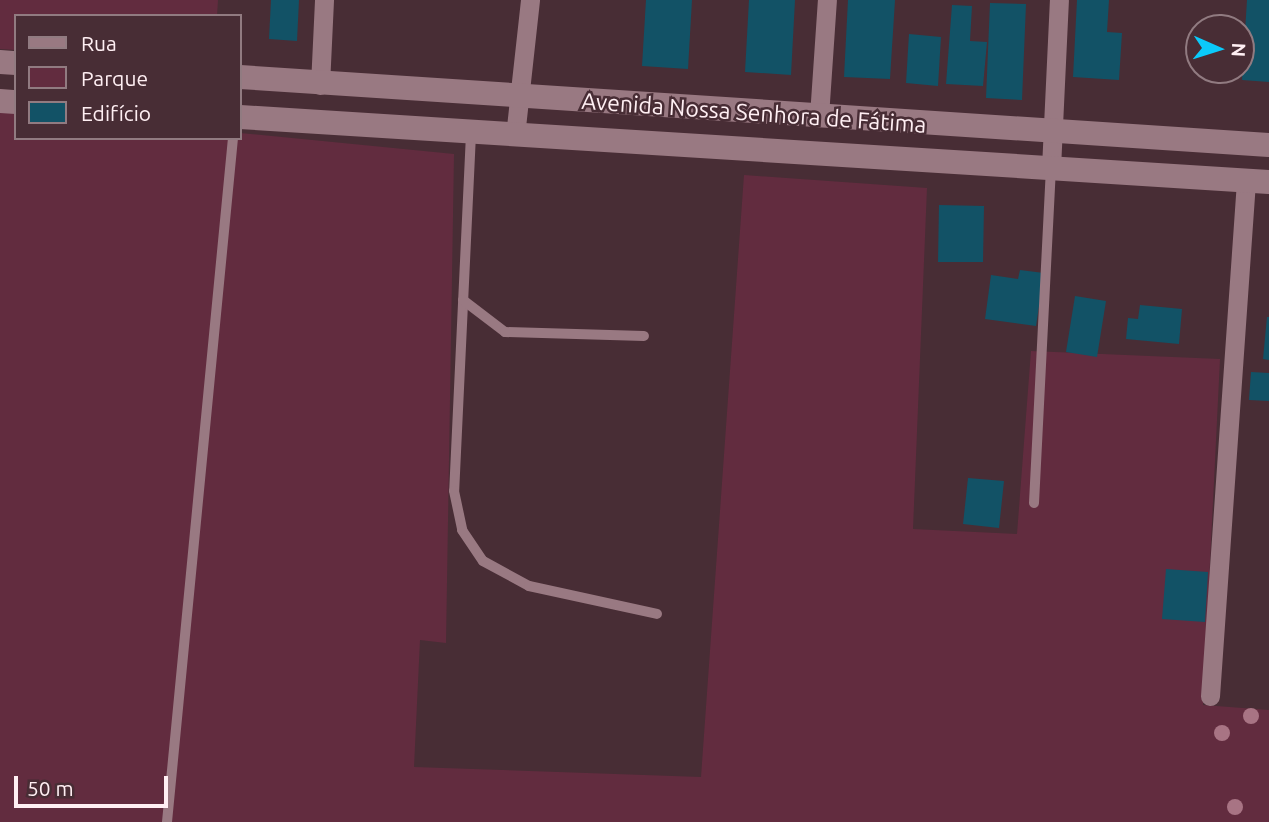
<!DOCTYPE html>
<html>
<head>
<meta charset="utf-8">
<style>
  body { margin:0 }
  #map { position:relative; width:1269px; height:822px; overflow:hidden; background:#482d35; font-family:Ubuntu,sans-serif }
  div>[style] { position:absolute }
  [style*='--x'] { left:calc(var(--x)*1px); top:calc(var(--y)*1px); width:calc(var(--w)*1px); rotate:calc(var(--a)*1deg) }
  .green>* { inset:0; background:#622c3f }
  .building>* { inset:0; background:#125266 }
  .service>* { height:10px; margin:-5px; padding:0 5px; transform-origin:5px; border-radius:5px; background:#997982 }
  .minor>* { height:19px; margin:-9.5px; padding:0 9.5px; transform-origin:9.5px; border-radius:9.5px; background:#997982 }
  .tertiary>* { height:24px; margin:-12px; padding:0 12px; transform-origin:12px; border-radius:12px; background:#997982 }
  .trees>* { width:16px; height:16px; margin:-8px; border-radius:50%; background:#a87484 }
  span { translate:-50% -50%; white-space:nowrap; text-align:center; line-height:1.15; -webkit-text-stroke:5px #482d35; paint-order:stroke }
  .street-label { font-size:23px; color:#ffeff3 }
  .legend { position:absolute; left:14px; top:14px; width:228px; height:126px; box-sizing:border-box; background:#482d35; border:2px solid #917b81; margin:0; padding:9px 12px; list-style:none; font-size:21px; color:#ffeff3 }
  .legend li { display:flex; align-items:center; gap:14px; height:35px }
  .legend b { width:35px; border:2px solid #917b81 }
  .north { position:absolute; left:1185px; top:14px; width:70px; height:70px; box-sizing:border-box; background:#482d35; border:2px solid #917b81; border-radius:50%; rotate:93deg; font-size:19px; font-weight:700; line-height:28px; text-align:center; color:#ffeff3 }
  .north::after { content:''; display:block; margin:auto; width:24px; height:32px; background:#0bcafa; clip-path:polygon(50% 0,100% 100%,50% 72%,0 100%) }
  .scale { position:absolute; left:14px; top:776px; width:154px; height:32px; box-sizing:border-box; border:4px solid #ffeff3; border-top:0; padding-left:9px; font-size:21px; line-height:24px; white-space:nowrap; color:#ffeff3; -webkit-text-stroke:5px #482d35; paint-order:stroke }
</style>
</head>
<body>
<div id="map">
  <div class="green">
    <div style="clip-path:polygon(0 0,218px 0,217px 16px,16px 16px,16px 50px,0 49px)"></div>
    <div style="clip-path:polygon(0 111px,16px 112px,16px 138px,240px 138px,240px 133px,454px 154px,446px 643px,420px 640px,414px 767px,701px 777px,744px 175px,927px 188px,913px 529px,1017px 534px,1031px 351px,1220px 359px,1203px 705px,1269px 710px,1269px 822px,0 822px)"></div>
  </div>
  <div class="building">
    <div style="clip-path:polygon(271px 0,299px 0,297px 41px,269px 39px)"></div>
    <div style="clip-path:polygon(646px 0,692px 0,688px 69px,642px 66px)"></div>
    <div style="clip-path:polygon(749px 0,795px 0,791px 75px,745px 72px)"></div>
    <div style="clip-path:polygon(848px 0,895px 0,890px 79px,844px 77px)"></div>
    <div style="clip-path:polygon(1077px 0,1109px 0,1107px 32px,1122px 33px,1119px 80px,1073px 77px)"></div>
    <div style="clip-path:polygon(1247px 0,1269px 0,1269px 82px,1242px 80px)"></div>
    <div style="clip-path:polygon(990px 3px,1026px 4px,1022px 100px,986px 98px)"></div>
    <div style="clip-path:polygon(952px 5px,972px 6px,970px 41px,987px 42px,983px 86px,946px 84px)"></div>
    <div style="clip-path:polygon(909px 34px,941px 37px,938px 86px,906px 83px)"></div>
    <div style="clip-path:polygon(939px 205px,984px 206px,983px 262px,938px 262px)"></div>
    <div style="clip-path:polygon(1020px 270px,1044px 273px,1036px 326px,985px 319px,991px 275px,1018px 279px)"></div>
    <div style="clip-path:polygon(1075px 296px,1106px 301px,1097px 357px,1066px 352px)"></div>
    <div style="clip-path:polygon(1140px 305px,1182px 309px,1179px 344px,1126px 339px,1128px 318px,1138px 319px)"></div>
    <div style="clip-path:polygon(1267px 317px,1269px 317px,1269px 360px,1263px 359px)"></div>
    <div style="clip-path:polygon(1251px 372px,1269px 373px,1269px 401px,1249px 400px)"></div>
    <div style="clip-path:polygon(968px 478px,1004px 481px,999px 528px,963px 524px)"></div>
    <div style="clip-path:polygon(1166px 569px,1208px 572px,1205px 622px,1162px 619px)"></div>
  </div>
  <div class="service">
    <div style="--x:471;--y:134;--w:357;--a:92.7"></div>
    <div style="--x:454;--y:491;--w:40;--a:78"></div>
    <div style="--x:462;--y:530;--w:37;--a:56"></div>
    <div style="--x:483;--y:561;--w:52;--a:28.5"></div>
    <div style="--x:529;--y:586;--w:131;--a:12.3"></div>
    <div style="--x:463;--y:300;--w:53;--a:37.3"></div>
    <div style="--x:505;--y:332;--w:139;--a:1.6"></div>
    <div style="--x:1034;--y:503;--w:335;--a:-87.1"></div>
    <div style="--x:167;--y:822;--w:687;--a:-84.49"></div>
  </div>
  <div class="minor">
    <div style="--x:320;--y:85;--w:85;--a:-87.3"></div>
    <div style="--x:819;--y:116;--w:116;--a:-86.1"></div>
    <div style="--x:515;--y:136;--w:137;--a:-83.7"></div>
    <div style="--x:1051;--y:168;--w:168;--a:-87.3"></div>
    <div style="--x:1210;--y:696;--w:516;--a:-86"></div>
  </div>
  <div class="tertiary">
    <div style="--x:0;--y:62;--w:16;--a:4"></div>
    <div style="--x:240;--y:77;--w:1031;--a:3.78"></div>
    <div style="--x:0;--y:101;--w:16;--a:4"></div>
    <div style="--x:240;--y:117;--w:1031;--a:3.61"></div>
  </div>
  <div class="trees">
    <div style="left:1251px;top:716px"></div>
    <div style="left:1222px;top:733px"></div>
    <div style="left:1235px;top:807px"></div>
  </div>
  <div class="street-label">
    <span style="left:754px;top:113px;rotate:4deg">Avenida Nossa Senhora de Fátima</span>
  </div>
  <ul class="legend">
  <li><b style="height:9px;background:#997982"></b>Rua</li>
  <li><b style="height:19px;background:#622c3f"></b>Parque</li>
  <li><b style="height:19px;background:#125266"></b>Edifício</li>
  </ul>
  <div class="north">N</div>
  <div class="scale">50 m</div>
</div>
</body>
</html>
